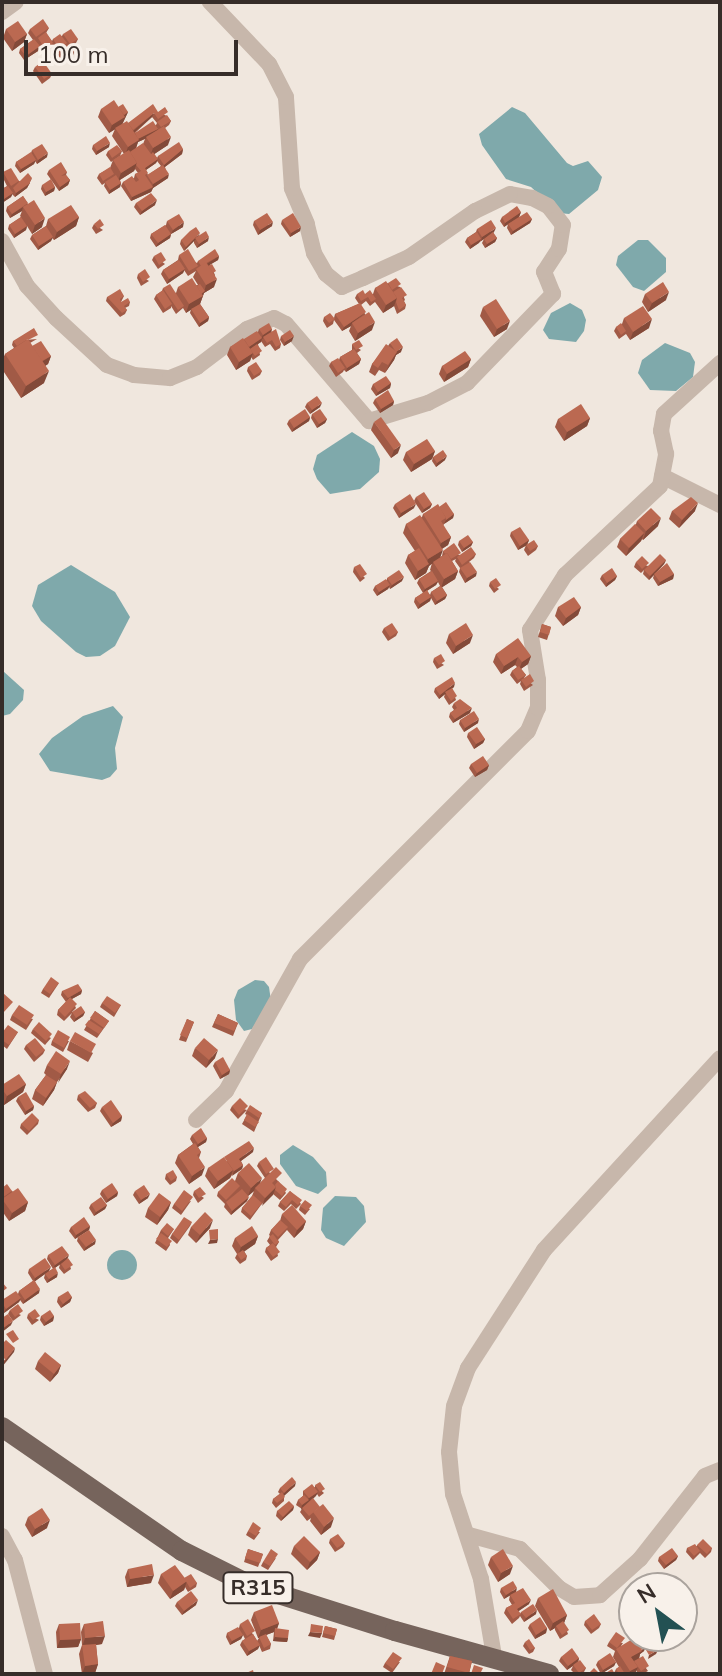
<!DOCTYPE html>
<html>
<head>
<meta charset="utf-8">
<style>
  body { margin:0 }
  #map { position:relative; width:722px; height:1676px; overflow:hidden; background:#f0e7de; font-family:Mulish,sans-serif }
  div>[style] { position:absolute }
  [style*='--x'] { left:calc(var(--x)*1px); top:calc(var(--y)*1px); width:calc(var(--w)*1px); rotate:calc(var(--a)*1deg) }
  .water>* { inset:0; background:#7fa9ab }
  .round { border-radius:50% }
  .minor>* { height:16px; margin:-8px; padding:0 8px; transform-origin:8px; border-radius:8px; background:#c7b7ab }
  .major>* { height:20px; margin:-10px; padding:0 10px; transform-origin:10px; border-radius:10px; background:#76645c }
  .wall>* { inset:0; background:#a15a46 }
  .shaded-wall>* { inset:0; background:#834a39 }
  .building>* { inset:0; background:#bb6951 }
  span { translate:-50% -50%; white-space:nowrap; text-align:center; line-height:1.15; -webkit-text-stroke:6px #f8f1ea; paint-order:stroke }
  .shield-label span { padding:2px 6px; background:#f8f1ea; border:2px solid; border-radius:6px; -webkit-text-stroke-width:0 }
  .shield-label { font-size:22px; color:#362d29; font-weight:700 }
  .frame { position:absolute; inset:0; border:4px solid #362d29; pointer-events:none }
  .north { position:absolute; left:618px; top:1572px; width:80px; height:80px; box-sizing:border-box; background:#f8f1ea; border:2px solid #aaa39d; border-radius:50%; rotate:328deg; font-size:22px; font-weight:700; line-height:32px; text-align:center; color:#362d29 }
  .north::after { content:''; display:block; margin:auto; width:28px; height:36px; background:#235153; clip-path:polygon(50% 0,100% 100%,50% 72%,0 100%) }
  .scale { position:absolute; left:24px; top:40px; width:214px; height:36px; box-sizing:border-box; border:4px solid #362d29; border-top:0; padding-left:10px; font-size:24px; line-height:28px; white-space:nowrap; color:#362d29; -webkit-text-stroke:6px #f8f1ea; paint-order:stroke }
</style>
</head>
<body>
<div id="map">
  <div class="water">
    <div style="clip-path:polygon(512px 107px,525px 113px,567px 163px,573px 166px,588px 161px,602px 177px,598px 190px,569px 214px,559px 213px,531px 187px,506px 179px,482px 145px,479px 134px)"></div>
    <div style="clip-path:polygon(638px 240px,648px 240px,666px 258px,666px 272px,644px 291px,633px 287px,616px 265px,618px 256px)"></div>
    <div style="clip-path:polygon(570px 303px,582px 310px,586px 320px,584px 331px,576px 342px,549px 339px,543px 330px,551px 313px)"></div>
    <div style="clip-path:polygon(665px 343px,690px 353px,695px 362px,693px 377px,676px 391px,650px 390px,638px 373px,642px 360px)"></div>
    <div style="clip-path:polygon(352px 432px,374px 446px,380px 459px,379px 472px,360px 489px,330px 494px,317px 479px,313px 469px,317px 455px)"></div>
    <div style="clip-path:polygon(71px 565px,115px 592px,130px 617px,115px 646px,100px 656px,86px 657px,76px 652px,41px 621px,32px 606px,38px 585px)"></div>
    <div style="clip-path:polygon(3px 671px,24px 690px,23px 700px,10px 714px,2px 716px)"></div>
    <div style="clip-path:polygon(113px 706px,123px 717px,115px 748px,117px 769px,110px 777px,102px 780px,50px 771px,39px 754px,52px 738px,83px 716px)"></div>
    <div style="clip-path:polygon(255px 980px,264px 981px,269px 987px,271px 1001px,252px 1029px,244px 1031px,236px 1020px,234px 1000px,238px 990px)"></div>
    <div style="clip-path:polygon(293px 1145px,313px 1157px,326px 1172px,327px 1186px,318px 1194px,296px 1186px,280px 1164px,280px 1155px)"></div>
    <div style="clip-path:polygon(335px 1196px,356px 1197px,364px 1206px,366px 1222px,344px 1246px,326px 1238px,321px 1230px,323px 1208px)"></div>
    <div class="round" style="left:107px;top:1250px;width:30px;height:30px"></div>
  </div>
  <div class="minor">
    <div style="--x:2;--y:12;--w:17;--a:-36"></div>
    <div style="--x:2;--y:241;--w:51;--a:60.9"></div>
    <div style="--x:27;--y:286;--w:43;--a:47.8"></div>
    <div style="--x:56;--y:318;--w:69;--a:42.7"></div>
    <div style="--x:107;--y:365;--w:29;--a:20"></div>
    <div style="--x:134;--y:375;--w:36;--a:5"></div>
    <div style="--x:170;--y:378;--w:29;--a:-22"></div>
    <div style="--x:197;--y:367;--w:63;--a:-37.2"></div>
    <div style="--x:247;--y:329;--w:29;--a:-22"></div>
    <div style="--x:274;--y:318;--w:13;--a:27"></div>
    <div style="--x:286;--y:324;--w:128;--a:49.4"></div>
    <div style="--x:369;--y:421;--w:62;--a:-17"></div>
    <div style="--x:428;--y:403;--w:44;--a:-27.1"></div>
    <div style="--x:467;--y:383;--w:124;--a:-46"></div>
    <div style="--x:553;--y:294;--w:24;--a:-112"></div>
    <div style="--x:544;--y:272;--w:27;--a:-57"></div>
    <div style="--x:559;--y:249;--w:24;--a:-81"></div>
    <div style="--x:563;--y:225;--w:24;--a:-128"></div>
    <div style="--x:548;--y:206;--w:18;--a:-153"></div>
    <div style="--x:532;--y:198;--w:22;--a:-170"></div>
    <div style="--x:510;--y:194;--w:39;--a:154"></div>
    <div style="--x:475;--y:211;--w:80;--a:145.1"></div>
    <div style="--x:409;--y:257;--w:51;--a:155.5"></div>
    <div style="--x:363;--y:278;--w:23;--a:157"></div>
    <div style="--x:342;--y:287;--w:21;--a:-141"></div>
    <div style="--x:326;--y:274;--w:24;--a:-120"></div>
    <div style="--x:314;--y:253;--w:30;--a:-104"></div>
    <div style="--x:307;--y:224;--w:39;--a:-113"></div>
    <div style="--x:292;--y:188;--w:91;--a:-93.8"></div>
    <div style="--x:286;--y:97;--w:37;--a:-117"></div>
    <div style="--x:269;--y:64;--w:86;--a:-133.6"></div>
    <div style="--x:662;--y:476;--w:65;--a:26.6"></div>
    <div style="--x:196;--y:1120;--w:42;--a:-44"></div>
    <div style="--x:226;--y:1091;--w:151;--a:-60.7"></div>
    <div style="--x:300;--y:959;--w:322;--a:-45"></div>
    <div style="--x:528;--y:731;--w:25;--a:-67"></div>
    <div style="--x:538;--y:708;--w:28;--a:-90"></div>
    <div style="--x:538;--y:680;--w:51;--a:-99.1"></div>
    <div style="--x:530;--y:630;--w:65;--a:-57.5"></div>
    <div style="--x:565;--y:575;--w:130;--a:-43.1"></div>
    <div style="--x:660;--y:486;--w:33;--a:-79"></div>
    <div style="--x:666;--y:454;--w:24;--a:-102"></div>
    <div style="--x:661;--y:431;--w:17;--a:-80"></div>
    <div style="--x:664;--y:414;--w:76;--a:-42.3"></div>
    <div style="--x:469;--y:1535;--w:53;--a:15.4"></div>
    <div style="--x:520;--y:1549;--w:55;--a:45"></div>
    <div style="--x:559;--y:1588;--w:17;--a:31"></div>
    <div style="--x:574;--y:1597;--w:26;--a:-4"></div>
    <div style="--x:600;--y:1595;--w:54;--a:-42"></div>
    <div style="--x:640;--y:1559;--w:105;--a:-51.9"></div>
    <div style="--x:705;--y:1476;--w:16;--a:-22"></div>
    <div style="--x:2;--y:1536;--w:27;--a:62"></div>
    <div style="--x:15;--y:1560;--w:118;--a:75.3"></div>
    <div style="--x:494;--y:1656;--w:78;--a:-99.6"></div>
    <div style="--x:481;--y:1579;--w:89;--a:-108.2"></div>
    <div style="--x:453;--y:1494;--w:42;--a:-95.4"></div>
    <div style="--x:449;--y:1452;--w:46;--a:-83.8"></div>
    <div style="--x:454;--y:1406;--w:40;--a:-69.8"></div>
    <div style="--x:468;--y:1368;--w:140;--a:-57.2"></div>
    <div style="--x:544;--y:1250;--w:260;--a:-47.5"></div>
  </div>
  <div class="major">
    <div style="--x:2;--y:1427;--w:219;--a:34.6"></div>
    <div style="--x:182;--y:1551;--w:76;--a:26.6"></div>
    <div style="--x:250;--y:1585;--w:152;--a:17.6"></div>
    <div style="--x:395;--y:1631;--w:160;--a:15.6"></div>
  </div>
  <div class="wall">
    <div style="clip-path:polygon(49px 28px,46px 33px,52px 41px,53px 39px,62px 36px,63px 34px,78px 39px,76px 43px,71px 47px,74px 51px,73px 55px,63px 62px,58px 55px,59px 52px,58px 53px,53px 45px,52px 47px,44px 53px,39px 47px,38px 51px,24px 60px,19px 53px,20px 49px,33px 40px,28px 33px,30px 29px)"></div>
    <div style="clip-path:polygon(6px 29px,27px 34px,24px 42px,12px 51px,3px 38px)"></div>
    <div style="clip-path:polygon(35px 67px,52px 74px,50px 78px,42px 84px,33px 71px)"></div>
    <div style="clip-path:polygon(evenodd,118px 107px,128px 112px,122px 124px,128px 123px,158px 112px,167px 116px,171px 121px,169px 125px,165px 128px,168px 145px,154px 154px,157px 158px,158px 156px,183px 149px,182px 154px,165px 167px,168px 178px,153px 188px,151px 192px,131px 201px,121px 186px,123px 182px,134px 178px,135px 174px,138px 173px,135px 169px,134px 171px,120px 180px,121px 183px,120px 187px,109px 194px,104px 186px,105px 183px,102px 185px,97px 178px,99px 174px,110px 168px,113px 160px,124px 154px,112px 136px,115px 129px,109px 133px,98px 117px,101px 109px,118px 107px,152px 117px,157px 123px,156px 125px,135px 133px,152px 117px,118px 107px,145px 139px,143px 144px,136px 148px,138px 142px,145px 139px,118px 107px,157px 161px,161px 166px,148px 175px,146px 170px,156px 163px,157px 161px)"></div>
    <div style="clip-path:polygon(93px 145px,109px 147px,96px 155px,92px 149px)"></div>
    <div style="clip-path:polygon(32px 150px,47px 157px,37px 164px,35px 161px,34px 164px,20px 173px,15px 166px,16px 162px,31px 153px)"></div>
    <div style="clip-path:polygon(108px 151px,122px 151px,120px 156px,111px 162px,106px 155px)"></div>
    <div style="clip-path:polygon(49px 170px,67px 172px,66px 175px,70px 180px,68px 185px,59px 191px,47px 174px)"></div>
    <div style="clip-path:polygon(3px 172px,19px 181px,30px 183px,27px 188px,15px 197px,12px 194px,11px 197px,2px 203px,2px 189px,7px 186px,4px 180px,2px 184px,2px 175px)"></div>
    <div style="clip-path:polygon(42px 185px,55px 187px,54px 191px,45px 196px,41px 189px)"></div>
    <div style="clip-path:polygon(23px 196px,42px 227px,32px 234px,27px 226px,26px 230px,14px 238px,8px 229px,9px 225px,21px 217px,20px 216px,22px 211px,10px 218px,6px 211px,7px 207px)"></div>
    <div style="clip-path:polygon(136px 203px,155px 205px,140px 215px,134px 207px)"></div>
    <div style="clip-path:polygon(521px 212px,519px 217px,532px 219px,530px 223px,511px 235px,507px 228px,508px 224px,504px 227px,500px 221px,502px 217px)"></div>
    <div style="clip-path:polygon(79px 217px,76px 226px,54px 240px,52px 238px,51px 241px,38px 250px,30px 239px,32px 235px,46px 226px,48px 219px)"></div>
    <div style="clip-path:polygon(282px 220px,300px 231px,290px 237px,281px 224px)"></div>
    <div style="clip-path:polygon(167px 221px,183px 227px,171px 234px,170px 238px,156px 247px,150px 238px,151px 234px,166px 225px)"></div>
    <div style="clip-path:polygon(254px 221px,272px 226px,258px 235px,253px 225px)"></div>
    <div style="clip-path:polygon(94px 224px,103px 230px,96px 234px,92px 228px)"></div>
    <div style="clip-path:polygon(477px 229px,494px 232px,493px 233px,497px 238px,495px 242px,485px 248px,482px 243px,484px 239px,470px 249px,465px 242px,467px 238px,476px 232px)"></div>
    <div style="clip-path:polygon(198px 236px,208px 241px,197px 248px,194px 243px,194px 241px,184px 251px,180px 244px,181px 240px)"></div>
    <div style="clip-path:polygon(179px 255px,197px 263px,198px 261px,219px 256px,218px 260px,210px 264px,215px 275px,214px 287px,204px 293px,200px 304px,209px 317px,208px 321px,199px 327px,190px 313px,191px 309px,186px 313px,183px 308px,176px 314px,171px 306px,171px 308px,163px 313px,154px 299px,156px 295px,162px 291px,163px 288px,176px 293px,178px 287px,198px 285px,193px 277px,196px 271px,188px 276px,184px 270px,183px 273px,167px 284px,161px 274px,163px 270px,178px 260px)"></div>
    <div style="clip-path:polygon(154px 256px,165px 264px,158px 269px,152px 260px)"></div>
    <div style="clip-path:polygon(138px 274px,149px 281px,141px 286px,137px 278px)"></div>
    <div style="clip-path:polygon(388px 283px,400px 287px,405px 300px,404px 301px,406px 305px,405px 309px,397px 314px,394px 306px,383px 313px,375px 302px,370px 306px,366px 301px,361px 305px,372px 330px,355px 341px,349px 331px,351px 326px,342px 331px,334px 320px,333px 324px,327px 328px,323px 321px,324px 317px,334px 318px,335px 314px,359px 304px,355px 298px,357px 294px,373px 294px,375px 288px)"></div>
    <div style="clip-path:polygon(645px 294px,666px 300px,648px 312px,642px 302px)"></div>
    <div style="clip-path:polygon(124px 296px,121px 302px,130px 302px,129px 306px,125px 308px,127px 310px,125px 314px,120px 317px,106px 301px,107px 297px)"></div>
    <div style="clip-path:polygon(483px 307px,507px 329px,494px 337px,480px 316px)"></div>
    <div style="clip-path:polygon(624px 318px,649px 328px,630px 340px,626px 334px,619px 339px,614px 331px,616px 327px,622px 324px)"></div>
    <div style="clip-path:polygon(259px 329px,272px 329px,271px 331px,281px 344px,280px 348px,275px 351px,270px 344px,265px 347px,261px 341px,262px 339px,261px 342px,258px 344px,260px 355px,253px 360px,251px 357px,250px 361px,236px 370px,227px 355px,230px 347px,258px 332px)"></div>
    <div style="clip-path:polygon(281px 336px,292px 341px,284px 346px,280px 340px)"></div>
    <div style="clip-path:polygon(37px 339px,30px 343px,32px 346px,51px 356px,48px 364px,45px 366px,44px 383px,21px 398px,2px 369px,2px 361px,5px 354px,14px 348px,12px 345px,13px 341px)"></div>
    <div style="clip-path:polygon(390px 343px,401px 352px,396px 355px,394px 360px,385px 373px,379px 370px,375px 376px,369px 372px,372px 364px,388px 346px)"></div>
    <div style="clip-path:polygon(352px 344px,361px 350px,357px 353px,361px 359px,359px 364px,346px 372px,344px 370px,343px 372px,336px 377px,329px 366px,331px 362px,339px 360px,340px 357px,352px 350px)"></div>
    <div style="clip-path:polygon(471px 359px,468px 367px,444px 382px,439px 374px,442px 366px)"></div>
    <div style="clip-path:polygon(248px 367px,262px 371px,260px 375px,252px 380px,247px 371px)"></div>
    <div style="clip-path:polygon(391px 383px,390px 388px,376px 396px,371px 389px,373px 384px)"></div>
    <div style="clip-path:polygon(375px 399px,394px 401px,393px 405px,380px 413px,373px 403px)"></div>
    <div style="clip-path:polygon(307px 403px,320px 407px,310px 414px,305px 407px)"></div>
    <div style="clip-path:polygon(312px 414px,327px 419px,325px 423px,317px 428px,311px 418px)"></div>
    <div style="clip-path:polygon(310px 417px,309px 421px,292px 432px,287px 424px,289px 420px)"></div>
    <div style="clip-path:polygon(590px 418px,587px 426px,564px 441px,555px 427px,558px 419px)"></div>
    <div style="clip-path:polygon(374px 422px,398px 453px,391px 458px,371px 430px)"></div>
    <div style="clip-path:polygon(435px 451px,432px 459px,411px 472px,403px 460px,406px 452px)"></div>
    <div style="clip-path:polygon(433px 457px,445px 460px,436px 467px,432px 461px)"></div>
    <div style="clip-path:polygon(416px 497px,432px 504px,430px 508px,422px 513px,414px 501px)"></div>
    <div style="clip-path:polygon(395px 504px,414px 508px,399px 518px,393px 508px)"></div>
    <div style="clip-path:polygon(evenodd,439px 507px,454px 514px,453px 518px,444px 524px,443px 526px,451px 537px,448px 545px,442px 549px,440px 557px,442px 556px,443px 551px,460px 555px,476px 554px,474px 558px,469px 562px,476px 576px,465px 583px,459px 572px,460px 568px,455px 561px,456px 559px,452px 561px,458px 571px,455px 579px,442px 587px,447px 595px,445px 599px,435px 605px,431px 598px,430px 601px,418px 609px,414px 602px,415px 598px,423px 593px,417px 583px,419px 579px,431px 571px,430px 570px,432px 563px,429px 566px,426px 573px,415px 580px,405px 563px,408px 555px,415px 551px,403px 533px,406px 524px,422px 517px,423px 514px,439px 507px,438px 582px,440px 586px,431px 592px,430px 595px,427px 591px,436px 585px,438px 582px)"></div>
    <div style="clip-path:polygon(672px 511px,695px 511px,679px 528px,669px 519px)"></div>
    <div style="clip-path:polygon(637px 521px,658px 526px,643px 540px,642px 539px,641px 541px,626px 556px,617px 547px,620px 539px,636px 524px)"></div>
    <div style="clip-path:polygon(511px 532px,529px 540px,527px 545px,518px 550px,510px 536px)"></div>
    <div style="clip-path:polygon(459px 541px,473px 542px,471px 546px,462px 552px,458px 545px)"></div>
    <div style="clip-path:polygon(526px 545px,538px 546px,536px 550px,528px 556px,524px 550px)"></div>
    <div style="clip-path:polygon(666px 560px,664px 564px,656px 573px,674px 574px,673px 579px,658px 586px,653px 578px,654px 575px,649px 580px,643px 574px,644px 570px,641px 573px,634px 567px,636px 562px,648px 566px)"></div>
    <div style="clip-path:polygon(354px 567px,365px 578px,360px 582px,353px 572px)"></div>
    <div style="clip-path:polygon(602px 575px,617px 576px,615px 580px,606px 587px,600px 579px)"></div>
    <div style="clip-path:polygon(387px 578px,402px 581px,390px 589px,389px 587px,388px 589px,377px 596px,373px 590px,375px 586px,387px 580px)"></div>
    <div style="clip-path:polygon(490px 582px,499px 589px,494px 593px,489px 586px)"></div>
    <div style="clip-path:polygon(558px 607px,581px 607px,578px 615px,563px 626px,555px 616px)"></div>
    <div style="clip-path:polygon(542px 624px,551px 627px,547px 640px,538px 637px)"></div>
    <div style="clip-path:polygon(384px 628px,398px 632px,396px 636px,388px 641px,382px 632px)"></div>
    <div style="clip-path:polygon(449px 634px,470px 643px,453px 654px,446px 643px)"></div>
    <div style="clip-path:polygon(496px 654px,531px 656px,528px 664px,521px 669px,526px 675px,524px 678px,533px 685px,524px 691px,520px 684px,521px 681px,517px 684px,510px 675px,512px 671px,517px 667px,515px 665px,501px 674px,493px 662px)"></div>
    <div style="clip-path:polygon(434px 658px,444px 665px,437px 669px,433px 662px)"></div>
    <div style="clip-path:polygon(454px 687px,452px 688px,456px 700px,449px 705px,444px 697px,445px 694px,439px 699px,434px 692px,435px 688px)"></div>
    <div style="clip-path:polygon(454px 703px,470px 713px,453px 723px,449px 717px,450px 713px,454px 710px,452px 707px)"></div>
    <div style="clip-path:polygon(460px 720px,478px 723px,464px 732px,459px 724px)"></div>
    <div style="clip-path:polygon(468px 733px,485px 739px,483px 743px,474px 749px,467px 737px)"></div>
    <div style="clip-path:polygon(471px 764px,489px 765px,487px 770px,475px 777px,469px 768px)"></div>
    <div style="clip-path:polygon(59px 983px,49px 998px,41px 993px,43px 989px)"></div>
    <div style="clip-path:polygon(82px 990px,81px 994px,72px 999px,76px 1008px,72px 1012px,85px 1012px,83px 1016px,74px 1022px,70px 1017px,72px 1013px,64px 1021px,57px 1015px,58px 1010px,66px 1002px,61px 995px,62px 991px)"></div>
    <div style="clip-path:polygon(102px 1003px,121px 1005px,114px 1017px,100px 1007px)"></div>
    <div style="clip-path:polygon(95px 1011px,109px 1021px,97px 1038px,84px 1030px)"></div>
    <div style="clip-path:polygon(218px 1014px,238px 1023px,233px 1036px,212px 1027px)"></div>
    <div style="clip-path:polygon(12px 1015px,33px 1019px,26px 1030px,10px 1020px)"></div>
    <div style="clip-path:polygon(187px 1019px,194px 1022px,186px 1042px,179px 1040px)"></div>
    <div style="clip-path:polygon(33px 1029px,51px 1038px,45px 1045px,31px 1033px)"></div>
    <div style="clip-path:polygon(18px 1032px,7px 1049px,2px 1045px,2px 1033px)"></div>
    <div style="clip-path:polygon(52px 1041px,69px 1041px,63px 1052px,51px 1045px)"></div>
    <div style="clip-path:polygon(70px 1041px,93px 1053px,88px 1062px,67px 1050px)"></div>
    <div style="clip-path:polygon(26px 1045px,45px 1050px,43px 1054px,34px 1062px,24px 1049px)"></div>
    <div style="clip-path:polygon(195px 1048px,215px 1058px,206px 1068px,192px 1056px)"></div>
    <div style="clip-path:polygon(215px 1062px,230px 1070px,229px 1074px,220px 1079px,213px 1066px)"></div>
    <div style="clip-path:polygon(47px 1065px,67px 1069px,57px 1082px,54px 1090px,43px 1106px,32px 1099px,35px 1090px,46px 1075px,44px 1073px)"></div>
    <div style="clip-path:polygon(26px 1084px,23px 1092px,4px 1105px,2px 1102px,2px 1085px)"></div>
    <div style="clip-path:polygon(78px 1095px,97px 1103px,95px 1108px,88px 1112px,77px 1100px)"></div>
    <div style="clip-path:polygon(18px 1097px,34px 1106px,33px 1110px,25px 1115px,16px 1101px)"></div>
    <div style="clip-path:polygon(232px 1106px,247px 1110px,238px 1119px,230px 1110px)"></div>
    <div style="clip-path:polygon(102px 1107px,122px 1116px,121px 1121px,111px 1127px,100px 1111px)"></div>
    <div style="clip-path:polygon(247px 1110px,262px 1113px,254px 1132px,242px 1124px,247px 1115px,245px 1114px)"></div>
    <div style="clip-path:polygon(39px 1120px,38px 1124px,27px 1135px,20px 1128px,21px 1124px)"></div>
    <div style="clip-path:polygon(192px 1135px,207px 1138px,206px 1142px,198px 1147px,201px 1152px,199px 1158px,202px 1175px,189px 1184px,175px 1163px,178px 1155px,193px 1144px,190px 1139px)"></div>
    <div style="clip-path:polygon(253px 1152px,241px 1161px,243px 1165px,242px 1169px,232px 1175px,230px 1178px,214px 1189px,205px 1176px,208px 1168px)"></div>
    <div style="clip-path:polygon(259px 1162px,279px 1182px,286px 1193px,280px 1200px,273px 1194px,261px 1205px,250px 1220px,241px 1212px,242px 1208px,252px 1196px,254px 1191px,248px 1196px,247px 1201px,231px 1215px,224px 1207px,225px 1204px,217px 1196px,218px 1192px,235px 1181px,238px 1173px,260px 1183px,265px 1178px,257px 1166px)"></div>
    <div style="clip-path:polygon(166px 1174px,177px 1177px,176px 1181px,170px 1185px,165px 1179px)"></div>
    <div style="clip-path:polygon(2px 1188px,12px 1191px,28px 1202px,25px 1211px,9px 1221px,2px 1211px)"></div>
    <div style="clip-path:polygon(102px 1190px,118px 1192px,117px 1196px,106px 1203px,100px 1194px)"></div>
    <div style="clip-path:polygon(135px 1191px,148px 1198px,139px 1204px,133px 1195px)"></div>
    <div style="clip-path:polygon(194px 1191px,204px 1198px,198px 1203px,193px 1195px)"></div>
    <div style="clip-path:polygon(290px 1191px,301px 1204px,296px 1209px,291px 1204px,284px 1211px,278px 1206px,280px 1202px)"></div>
    <div style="clip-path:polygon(191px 1201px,181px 1215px,172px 1208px,174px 1204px)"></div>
    <div style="clip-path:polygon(171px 1202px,168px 1210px,157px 1225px,145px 1217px,148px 1208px)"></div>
    <div style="clip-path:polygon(91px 1204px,107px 1205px,105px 1209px,94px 1216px,89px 1208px)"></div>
    <div style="clip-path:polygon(300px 1206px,310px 1209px,305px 1215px,299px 1210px)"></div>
    <div style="clip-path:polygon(282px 1214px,306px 1221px,303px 1229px,294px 1238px,287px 1230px,278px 1240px,279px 1242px,276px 1247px,278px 1256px,271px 1261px,265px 1252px,266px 1248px,270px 1245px,267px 1241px,270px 1236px,269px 1235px,271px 1230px,280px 1221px)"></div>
    <div style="clip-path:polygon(192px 1222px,190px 1226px,177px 1244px,170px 1238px,172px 1234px)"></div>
    <div style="clip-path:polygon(90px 1226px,89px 1230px,75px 1239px,69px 1231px,71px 1227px)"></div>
    <div style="clip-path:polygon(191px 1227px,210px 1228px,196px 1243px,188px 1235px)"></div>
    <div style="clip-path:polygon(174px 1229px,168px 1238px,170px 1245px,166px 1251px,155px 1243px,161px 1230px)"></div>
    <div style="clip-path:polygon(258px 1236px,255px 1244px,244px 1251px,247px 1256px,246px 1260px,240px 1264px,235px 1258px,237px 1254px,232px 1246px,235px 1238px)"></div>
    <div style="clip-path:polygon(78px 1237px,95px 1244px,84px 1251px,77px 1241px)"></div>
    <div style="clip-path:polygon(48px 1255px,68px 1259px,71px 1269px,64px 1274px,59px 1268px,60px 1264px,55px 1268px,57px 1277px,47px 1283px,44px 1278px,45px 1274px,35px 1281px,39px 1293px,23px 1304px,20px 1300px,19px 1302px,4px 1313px,4px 1317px,11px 1325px,2px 1332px,2px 1300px,18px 1294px,19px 1291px,33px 1281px,28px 1273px,29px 1269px,49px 1271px,53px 1269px,47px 1259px)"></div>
    <div style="clip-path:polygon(58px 1297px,72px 1297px,70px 1302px,61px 1308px,57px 1302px)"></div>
    <div style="clip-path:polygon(10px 1310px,21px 1315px,13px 1321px,8px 1314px)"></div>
    <div style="clip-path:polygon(28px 1314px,39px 1320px,32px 1325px,27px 1318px)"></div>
    <div style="clip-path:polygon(41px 1316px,54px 1316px,53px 1321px,44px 1326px,40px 1320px)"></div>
    <div style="clip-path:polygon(38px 1361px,61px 1365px,58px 1373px,50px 1382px,35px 1369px)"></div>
    <div style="clip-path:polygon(315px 1485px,324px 1493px,319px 1497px,317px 1494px,307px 1504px,331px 1527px,321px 1535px,310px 1521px,311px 1518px,307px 1521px,300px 1512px,302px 1509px,296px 1505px,298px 1500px,303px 1496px,303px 1491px,315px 1487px)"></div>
    <div style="clip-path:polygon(295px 1486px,284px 1495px,284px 1501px,276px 1508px,272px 1503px,273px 1499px,280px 1494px,278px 1492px,280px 1488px)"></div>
    <div style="clip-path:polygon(294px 1506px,293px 1510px,281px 1521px,276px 1516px,277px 1511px)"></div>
    <div style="clip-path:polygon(28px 1517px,47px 1528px,32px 1537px,25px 1525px)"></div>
    <div style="clip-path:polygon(248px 1531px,260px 1532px,254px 1540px,246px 1535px)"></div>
    <div style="clip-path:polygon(330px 1539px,345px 1543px,343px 1547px,335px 1552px,329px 1543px)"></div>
    <div style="clip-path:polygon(697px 1545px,712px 1548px,711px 1552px,705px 1558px,700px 1553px,693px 1560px,686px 1552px,687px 1548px,697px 1546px)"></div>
    <div style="clip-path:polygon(294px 1546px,320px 1552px,317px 1560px,307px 1570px,291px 1554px)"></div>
    <div style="clip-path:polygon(248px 1549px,263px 1554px,258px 1567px,244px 1562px)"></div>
    <div style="clip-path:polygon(678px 1556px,676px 1560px,664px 1569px,658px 1561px,659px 1557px)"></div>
    <div style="clip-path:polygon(491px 1557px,510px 1574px,498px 1582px,488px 1565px)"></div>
    <div style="clip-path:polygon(276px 1558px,268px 1570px,261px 1566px,263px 1562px)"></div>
    <div style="clip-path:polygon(128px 1569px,151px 1583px,127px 1587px,125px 1577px)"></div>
    <div style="clip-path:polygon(161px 1574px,184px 1578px,197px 1583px,196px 1587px,188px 1592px,185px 1587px,184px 1590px,170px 1599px,158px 1583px)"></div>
    <div style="clip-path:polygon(501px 1588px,516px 1592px,529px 1604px,518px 1611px,520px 1614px,521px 1612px,536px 1614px,524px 1622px,520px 1616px,519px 1618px,512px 1624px,504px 1613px,506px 1608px,512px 1605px,509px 1600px,510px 1595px,504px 1599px,500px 1592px)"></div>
    <div style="clip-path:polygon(538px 1598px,567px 1615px,564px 1623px,568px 1634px,560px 1639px,555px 1630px,555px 1628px,550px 1631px,535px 1606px)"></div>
    <div style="clip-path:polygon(177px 1602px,196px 1605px,182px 1615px,175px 1606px)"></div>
    <div style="clip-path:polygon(254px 1612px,279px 1623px,277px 1629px,288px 1638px,287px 1642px,273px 1641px,274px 1632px,266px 1635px,271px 1644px,270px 1649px,262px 1652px,259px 1645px,258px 1649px,247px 1656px,240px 1645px,242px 1641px,245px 1639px,243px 1635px,241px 1639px,230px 1645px,226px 1637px,227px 1633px,239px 1628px,240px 1624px,253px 1634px,257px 1641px,259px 1638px,258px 1638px,251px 1620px)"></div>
    <div style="clip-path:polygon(585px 1621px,601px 1624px,599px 1628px,591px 1634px,584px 1625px)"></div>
    <div style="clip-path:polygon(59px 1624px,81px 1639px,78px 1647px,57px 1648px,56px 1632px)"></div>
    <div style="clip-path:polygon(84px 1624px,102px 1644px,96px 1645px,98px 1664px,95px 1673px,82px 1674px,79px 1654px,82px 1645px,81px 1632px)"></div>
    <div style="clip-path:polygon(530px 1624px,547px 1628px,546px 1633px,535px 1639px,528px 1628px)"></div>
    <div style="clip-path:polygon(325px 1626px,337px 1629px,334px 1640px,322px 1637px)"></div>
    <div style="clip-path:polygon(525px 1642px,535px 1648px,533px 1652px,529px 1654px,523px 1646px)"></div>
    <div style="clip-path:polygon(609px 1642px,623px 1643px,621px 1646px,644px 1651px,640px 1654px,639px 1658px,648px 1671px,642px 1674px,638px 1674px,636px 1670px,635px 1674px,604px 1674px,614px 1673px,616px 1669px,619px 1667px,613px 1657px,615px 1651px,607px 1646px)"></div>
    <div style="clip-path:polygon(450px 1656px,472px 1661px,469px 1674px,444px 1674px)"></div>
    <div style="clip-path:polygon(561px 1657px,579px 1658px,578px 1662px,586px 1668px,584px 1672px,582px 1674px,575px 1674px,571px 1670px,573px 1666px,567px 1670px,559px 1661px)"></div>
    <div style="clip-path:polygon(598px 1661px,616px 1662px,614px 1666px,601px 1674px,596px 1665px)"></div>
    <div style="clip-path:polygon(400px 1662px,392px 1673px,383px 1667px,385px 1663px)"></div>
  </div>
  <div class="shaded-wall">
    <div style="clip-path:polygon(27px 34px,24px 42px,12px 51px,15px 42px)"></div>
    <div style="clip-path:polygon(40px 46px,38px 51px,24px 60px,26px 56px)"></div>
    <div style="clip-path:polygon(74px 51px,73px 55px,63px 62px,65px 58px)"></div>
    <div style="clip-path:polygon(128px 112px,122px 125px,109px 133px,112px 125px)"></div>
    <div style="clip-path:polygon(154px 113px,152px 117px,130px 136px,132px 132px)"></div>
    <div style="clip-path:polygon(158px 129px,157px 133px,138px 142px,136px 148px,125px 155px,128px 147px,137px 139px)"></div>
    <div style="clip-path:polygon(171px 137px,168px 145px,150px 157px,153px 148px)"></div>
    <div style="clip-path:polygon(110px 143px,109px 147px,96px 155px,97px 151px)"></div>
    <div style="clip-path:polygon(183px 149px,182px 154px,162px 169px,164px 165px)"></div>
    <div style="clip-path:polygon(48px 153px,47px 157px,37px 164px,38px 160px)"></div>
    <div style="clip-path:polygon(158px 159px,156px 163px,143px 172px,145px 168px)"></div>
    <div style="clip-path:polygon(36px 160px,34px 164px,20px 173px,21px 169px)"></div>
    <div style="clip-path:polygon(137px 163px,134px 171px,118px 181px,121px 173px)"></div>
    <div style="clip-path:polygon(169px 174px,168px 178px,153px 188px,151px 192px,131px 201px,132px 197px,152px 188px,153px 184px)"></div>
    <div style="clip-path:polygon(32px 178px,27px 188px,15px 197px,16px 193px)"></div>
    <div style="clip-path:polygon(70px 180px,68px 185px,59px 191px,60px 187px)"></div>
    <div style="clip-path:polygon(121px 183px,120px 187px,109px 194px,110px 190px)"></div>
    <div style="clip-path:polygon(55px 187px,54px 191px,45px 196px,46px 192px)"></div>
    <div style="clip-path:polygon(13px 193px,11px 197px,2px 203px,4px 199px)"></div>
    <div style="clip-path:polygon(157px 200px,155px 205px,140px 215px,142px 211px)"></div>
    <div style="clip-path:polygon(23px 207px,22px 211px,10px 218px,12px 214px)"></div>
    <div style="clip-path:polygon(521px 212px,519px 217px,504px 227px,505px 223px)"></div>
    <div style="clip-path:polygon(79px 217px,76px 226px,54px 240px,57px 232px)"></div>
    <div style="clip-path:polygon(45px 218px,42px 227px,32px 234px,35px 225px)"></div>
    <div style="clip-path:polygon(532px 219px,530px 223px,511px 235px,513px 231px)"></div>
    <div style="clip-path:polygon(184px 222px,183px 227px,171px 234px,170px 238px,156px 247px,158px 243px,171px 234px,173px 230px)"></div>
    <div style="clip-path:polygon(273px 222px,272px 226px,258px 235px,260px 230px)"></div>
    <div style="clip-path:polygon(27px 226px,26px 230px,14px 238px,15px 234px)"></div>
    <div style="clip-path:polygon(301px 227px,300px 231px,290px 237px,291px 233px)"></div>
    <div style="clip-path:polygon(496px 228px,494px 232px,481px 241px,482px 237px)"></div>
    <div style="clip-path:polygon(200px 233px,198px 237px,184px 251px,186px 247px)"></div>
    <div style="clip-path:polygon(53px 237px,51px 241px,38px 250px,39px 246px)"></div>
    <div style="clip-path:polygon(209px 237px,208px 241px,197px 248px,199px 244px)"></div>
    <div style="clip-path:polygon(497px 238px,495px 242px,485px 248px,487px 244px)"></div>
    <div style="clip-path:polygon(481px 239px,479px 243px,470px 249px,471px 245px)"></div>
    <div style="clip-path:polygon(219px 256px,218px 260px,200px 271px,202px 267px)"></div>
    <div style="clip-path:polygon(185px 269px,183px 273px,167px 284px,169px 279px)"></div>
    <div style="clip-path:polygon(217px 279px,214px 287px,204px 293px,200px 304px,186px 313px,189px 304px,204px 292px,206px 285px)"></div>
    <div style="clip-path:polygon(669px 292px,666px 300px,648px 312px,652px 303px)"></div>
    <div style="clip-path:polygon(397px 298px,394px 306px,383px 313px,386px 305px)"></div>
    <div style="clip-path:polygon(366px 312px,352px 323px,351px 326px,342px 331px,344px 327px)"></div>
    <div style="clip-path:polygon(209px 317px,208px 321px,199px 327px,200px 323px)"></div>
    <div style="clip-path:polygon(652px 319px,649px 328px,630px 340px,633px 332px)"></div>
    <div style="clip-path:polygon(510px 321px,507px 329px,494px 337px,497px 329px)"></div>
    <div style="clip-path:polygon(375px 322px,372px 330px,355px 341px,358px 333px)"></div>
    <div style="clip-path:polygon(272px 329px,271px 333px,262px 339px,261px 342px,247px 351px,248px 347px,261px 339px,263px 335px)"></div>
    <div style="clip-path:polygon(294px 336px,292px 341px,284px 346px,285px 342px)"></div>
    <div style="clip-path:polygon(403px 347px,401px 352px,396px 355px,394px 360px,385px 373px,396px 352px)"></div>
    <div style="clip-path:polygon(253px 353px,250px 361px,236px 370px,239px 362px)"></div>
    <div style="clip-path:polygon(51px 356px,48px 364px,37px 371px,40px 363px)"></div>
    <div style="clip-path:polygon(361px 359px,359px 364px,346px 372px,347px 368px)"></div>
    <div style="clip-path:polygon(471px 359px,468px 367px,444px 382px,447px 374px)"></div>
    <div style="clip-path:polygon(49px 371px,44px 383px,21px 398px,26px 386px)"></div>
    <div style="clip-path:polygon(391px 383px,390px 388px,376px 396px,378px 392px)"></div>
    <div style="clip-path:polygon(394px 401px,393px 405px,380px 413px,381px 409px)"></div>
    <div style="clip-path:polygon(322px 403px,320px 407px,310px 414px,312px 410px)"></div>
    <div style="clip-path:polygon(310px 417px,309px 421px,292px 432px,294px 428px)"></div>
    <div style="clip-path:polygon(590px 418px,587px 426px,564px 441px,567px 432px)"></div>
    <div style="clip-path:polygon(327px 419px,325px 423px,317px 428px,319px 424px)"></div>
    <div style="clip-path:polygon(401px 445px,398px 453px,391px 458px,394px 450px)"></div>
    <div style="clip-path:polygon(435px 451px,432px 459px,411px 472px,414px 464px)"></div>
    <div style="clip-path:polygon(447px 456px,445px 460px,436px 467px,437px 463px)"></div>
    <div style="clip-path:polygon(698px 503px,695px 511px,679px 528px,682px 520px)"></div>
    <div style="clip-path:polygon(416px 504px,414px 508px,399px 518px,401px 513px)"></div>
    <div style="clip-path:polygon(432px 504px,430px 508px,422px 513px,424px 509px)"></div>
    <div style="clip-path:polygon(454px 514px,453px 518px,444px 524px,446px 520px)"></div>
    <div style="clip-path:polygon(661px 518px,658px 526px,643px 540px,646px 531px)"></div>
    <div style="clip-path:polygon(644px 533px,641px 541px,626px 556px,629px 548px)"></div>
    <div style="clip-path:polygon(451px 537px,448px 545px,438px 551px,441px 543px)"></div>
    <div style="clip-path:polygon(529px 540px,527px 545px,518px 550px,520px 546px)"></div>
    <div style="clip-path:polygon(473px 542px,471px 546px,462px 552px,464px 548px)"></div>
    <div style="clip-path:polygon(443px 550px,440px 558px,429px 566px,426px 573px,415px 580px,418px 571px,426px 566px,428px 559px)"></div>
    <div style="clip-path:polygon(666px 560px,664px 564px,649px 580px,650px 576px)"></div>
    <div style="clip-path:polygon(458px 571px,455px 579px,441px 588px,444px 579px)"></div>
    <div style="clip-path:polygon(477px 572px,476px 576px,465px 583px,467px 578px)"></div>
    <div style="clip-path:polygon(674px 574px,673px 579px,658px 586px,660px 582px)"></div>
    <div style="clip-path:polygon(617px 576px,615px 580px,606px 587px,607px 583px)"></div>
    <div style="clip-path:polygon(404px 577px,402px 581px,390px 589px,392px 585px)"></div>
    <div style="clip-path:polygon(438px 581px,436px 585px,423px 593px,425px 589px)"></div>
    <div style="clip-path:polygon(390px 585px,388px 589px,377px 596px,379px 592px)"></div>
    <div style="clip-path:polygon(447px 595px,445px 599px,435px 605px,437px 601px)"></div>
    <div style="clip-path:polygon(431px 597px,430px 601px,418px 609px,420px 604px)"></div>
    <div style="clip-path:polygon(581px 607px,578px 615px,563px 626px,566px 618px)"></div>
    <div style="clip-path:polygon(473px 635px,470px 643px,453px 654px,456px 646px)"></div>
    <div style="clip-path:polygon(531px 656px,528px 664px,519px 670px,522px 662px)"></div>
    <div style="clip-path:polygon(518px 657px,515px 665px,501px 674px,504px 666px)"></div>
    <div style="clip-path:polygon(455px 683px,454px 687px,439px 699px,440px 695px)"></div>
    <div style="clip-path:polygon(472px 708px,470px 713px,453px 723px,455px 719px)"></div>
    <div style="clip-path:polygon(479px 719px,478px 723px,464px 732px,465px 728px)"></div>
    <div style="clip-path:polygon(485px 739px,483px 743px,474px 749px,476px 744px)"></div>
    <div style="clip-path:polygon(489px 765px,487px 770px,475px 777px,477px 773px)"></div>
    <div style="clip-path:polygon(82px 990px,81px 994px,66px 1002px,68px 998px)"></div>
    <div style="clip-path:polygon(85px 1012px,83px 1016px,74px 1022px,76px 1018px)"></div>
    <div style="clip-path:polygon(218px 1050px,215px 1058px,206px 1068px,209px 1060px)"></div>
    <div style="clip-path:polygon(70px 1061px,67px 1069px,58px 1083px,61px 1074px)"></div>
    <div style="clip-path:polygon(230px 1070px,229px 1074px,220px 1079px,222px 1075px)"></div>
    <div style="clip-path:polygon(57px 1082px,54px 1090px,43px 1106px,46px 1098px)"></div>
    <div style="clip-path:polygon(26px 1084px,23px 1092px,4px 1105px,7px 1096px)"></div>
    <div style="clip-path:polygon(34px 1106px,33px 1110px,25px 1115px,26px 1111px)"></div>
    <div style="clip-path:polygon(122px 1116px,121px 1121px,111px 1127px,113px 1123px)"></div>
    <div style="clip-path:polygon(207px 1138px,206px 1142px,196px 1148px,198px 1144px)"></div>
    <div style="clip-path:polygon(254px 1148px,253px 1152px,238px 1163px,239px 1159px)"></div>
    <div style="clip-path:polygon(243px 1165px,242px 1169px,232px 1176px,234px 1171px)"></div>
    <div style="clip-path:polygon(205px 1167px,202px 1175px,189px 1184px,192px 1176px)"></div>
    <div style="clip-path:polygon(233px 1170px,230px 1178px,214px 1189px,218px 1181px)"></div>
    <div style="clip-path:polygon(262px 1178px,259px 1186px,255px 1188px,254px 1191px,248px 1196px,251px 1188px)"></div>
    <div style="clip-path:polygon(276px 1187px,273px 1195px,262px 1206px,265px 1198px)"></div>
    <div style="clip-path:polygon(118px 1192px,117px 1196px,106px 1203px,108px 1199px)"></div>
    <div style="clip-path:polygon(150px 1194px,148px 1198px,139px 1204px,141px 1200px)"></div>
    <div style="clip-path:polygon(249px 1197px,247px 1201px,231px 1215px,232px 1211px)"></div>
    <div style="clip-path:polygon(28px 1202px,25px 1211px,9px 1221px,12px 1213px)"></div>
    <div style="clip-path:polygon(171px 1202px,168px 1210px,157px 1225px,160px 1217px)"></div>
    <div style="clip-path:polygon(107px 1205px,105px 1209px,94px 1216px,96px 1212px)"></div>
    <div style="clip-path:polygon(213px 1220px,210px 1228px,196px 1243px,200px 1235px)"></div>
    <div style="clip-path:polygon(306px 1221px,303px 1229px,294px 1238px,297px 1230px)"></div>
    <div style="clip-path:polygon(90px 1226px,89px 1230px,75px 1239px,76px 1235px)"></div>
    <div style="clip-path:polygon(258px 1236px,255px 1244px,238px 1256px,241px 1247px)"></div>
    <div style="clip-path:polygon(218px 1239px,217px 1243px,208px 1244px,210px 1240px)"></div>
    <div style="clip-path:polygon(96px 1240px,95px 1244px,84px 1251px,86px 1247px)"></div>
    <div style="clip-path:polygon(69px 1255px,67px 1260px,53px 1269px,55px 1265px)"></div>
    <div style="clip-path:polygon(51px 1267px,49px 1271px,34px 1282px,35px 1278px)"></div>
    <div style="clip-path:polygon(58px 1273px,57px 1277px,47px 1283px,49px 1279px)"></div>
    <div style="clip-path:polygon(40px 1289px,39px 1293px,23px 1304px,25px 1300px)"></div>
    <div style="clip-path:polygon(72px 1297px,70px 1302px,61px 1308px,63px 1304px)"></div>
    <div style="clip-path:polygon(21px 1298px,19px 1302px,4px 1313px,6px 1309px)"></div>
    <div style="clip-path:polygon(54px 1316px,53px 1321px,44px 1326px,46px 1322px)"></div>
    <div style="clip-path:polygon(13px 1321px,11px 1325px,2px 1332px,2px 1329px)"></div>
    <div style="clip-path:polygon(15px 1348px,14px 1352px,2px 1367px,2px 1363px)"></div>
    <div style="clip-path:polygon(61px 1365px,58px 1373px,50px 1382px,54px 1374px)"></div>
    <div style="clip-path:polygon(296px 1482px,295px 1486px,283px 1497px,284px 1493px)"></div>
    <div style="clip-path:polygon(318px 1492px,316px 1496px,301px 1510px,302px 1505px,309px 1498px)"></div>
    <div style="clip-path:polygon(294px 1506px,293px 1510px,281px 1521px,283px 1517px)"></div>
    <div style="clip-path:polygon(334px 1518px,331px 1527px,321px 1535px,324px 1527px)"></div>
    <div style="clip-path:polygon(50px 1520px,47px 1528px,32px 1537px,35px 1529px)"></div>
    <div style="clip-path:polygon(320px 1552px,317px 1560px,307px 1570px,310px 1562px)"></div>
    <div style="clip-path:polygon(678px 1556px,676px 1560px,664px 1569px,666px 1565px)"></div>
    <div style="clip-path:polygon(513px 1566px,510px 1574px,498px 1582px,501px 1573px)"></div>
    <div style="clip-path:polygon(154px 1575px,151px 1583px,127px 1587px,130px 1579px)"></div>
    <div style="clip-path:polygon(187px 1581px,184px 1590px,170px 1599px,173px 1591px)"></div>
    <div style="clip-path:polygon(517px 1588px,516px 1592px,504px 1599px,506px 1595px)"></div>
    <div style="clip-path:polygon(198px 1600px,196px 1605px,182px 1615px,184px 1611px)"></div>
    <div style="clip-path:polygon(531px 1600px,529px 1604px,516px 1613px,517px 1609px)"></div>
    <div style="clip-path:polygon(537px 1610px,536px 1614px,524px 1622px,526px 1618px)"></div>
    <div style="clip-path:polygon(567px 1615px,564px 1623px,556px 1626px,555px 1628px,550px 1631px,553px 1623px)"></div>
    <div style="clip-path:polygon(279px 1623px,276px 1631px,275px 1628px,274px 1632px,258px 1638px,261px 1630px)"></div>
    <div style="clip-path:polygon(547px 1628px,546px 1633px,535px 1639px,536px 1635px)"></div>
    <div style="clip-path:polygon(310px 1632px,322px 1633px,320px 1638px,308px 1636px)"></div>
    <div style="clip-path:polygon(243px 1635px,241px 1639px,230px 1645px,232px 1641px)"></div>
    <div style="clip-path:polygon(105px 1636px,102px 1644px,82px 1647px,85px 1638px)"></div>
    <div style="clip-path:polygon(275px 1637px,288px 1638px,287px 1642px,273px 1641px)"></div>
    <div style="clip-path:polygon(81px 1639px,78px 1647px,57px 1648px,60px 1640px)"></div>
    <div style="clip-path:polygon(260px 1645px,258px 1649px,247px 1656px,249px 1651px)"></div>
    <div style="clip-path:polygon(646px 1647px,644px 1651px,640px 1654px,639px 1659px,628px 1665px,631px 1657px)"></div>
    <div style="clip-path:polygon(658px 1650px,656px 1654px,648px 1659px,649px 1655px)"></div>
    <div style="clip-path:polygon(579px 1658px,578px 1662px,567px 1670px,568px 1666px)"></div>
    <div style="clip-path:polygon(616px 1662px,614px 1666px,601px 1674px,603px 1670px)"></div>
    <div style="clip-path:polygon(98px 1664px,95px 1673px,82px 1674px,85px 1666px)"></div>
    <div style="clip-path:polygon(638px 1667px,635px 1674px,629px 1674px,630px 1671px)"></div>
  </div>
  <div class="building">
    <div style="clip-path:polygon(43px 19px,49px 28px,36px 37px,30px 29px)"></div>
    <div style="clip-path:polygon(18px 21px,27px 34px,15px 42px,6px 29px)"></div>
    <div style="clip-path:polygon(71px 29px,78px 39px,70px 44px,63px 34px)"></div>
    <div style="clip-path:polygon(46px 32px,53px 43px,45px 49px,38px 38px)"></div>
    <div style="clip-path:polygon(60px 34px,67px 43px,59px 49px,53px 39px)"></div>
    <div style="clip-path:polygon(34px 39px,40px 46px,26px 56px,20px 49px)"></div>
    <div style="clip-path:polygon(69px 44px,74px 51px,65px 58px,60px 50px)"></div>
    <div style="clip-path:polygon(43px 61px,52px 74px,44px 79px,35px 67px)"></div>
    <div style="clip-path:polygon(114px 100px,125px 117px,112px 125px,101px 109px)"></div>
    <div style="clip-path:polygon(123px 104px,128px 112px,124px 115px,118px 107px)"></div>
    <div style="clip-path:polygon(153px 104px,158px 112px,165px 107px,168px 112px,158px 119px,154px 113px,133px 130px,128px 123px)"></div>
    <div style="clip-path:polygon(167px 115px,171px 121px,161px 127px,157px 122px)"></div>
    <div style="clip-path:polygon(127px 121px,139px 140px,128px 147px,115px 128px)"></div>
    <div style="clip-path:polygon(153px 121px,158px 129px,138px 139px,135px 133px)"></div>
    <div style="clip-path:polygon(164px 126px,171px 137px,153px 148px,146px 137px)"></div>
    <div style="clip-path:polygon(106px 136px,110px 143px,97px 151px,93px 145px)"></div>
    <div style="clip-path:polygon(179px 142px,183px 149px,164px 165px,158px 156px)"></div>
    <div style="clip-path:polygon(143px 143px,151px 154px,153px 152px,158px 159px,145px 168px,148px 173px,145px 175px,153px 187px,132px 197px,123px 182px,132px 176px,136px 182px,139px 180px,135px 174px,141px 171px,136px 165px,137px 163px,130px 152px)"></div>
    <div style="clip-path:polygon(42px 144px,48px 153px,38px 160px,32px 150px)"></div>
    <div style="clip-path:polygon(117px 145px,122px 151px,112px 158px,108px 151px)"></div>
    <div style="clip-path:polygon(129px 150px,137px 163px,121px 173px,113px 160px)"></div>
    <div style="clip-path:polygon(31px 152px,36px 160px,21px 169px,16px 162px)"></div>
    <div style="clip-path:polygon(61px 162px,67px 172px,61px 176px,66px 175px,70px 180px,60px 187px,49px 170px)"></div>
    <div style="clip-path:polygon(163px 165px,169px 174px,153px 184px,147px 175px)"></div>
    <div style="clip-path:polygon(110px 167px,114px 174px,103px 181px,99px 174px)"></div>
    <div style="clip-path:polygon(11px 168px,19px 181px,11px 186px,3px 172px)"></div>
    <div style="clip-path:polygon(28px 173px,32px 178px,29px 184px,16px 193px,13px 188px)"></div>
    <div style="clip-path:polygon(116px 175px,121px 183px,110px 190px,105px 182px)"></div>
    <div style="clip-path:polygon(51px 179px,55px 187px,46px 192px,42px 185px)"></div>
    <div style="clip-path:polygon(8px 186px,13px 193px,4px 199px,2px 196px,2px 189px)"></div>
    <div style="clip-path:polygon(151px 193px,157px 200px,142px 211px,136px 203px)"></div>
    <div style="clip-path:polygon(23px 196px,28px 203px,12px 214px,7px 207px)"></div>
    <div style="clip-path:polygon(34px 200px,45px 218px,35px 225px,23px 207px)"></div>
    <div style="clip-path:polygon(71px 205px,79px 217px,57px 232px,48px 219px)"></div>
    <div style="clip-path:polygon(517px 206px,521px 212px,505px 223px,502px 217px)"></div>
    <div style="clip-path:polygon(527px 212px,532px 219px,513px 231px,508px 224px)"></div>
    <div style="clip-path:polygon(267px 213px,273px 222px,260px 230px,254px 221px)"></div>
    <div style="clip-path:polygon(293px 213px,301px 227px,291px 233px,282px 220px)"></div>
    <div style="clip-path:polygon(179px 214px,184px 222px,173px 230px,167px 221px)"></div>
    <div style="clip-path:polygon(21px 217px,27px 226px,15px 234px,9px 225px)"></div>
    <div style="clip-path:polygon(100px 219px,104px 225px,98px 229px,94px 224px)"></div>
    <div style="clip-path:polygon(491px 220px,496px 228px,482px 237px,477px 229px)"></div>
    <div style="clip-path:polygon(165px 225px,171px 234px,158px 243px,151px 234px)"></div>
    <div style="clip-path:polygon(46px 226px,53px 237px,39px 246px,32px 235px)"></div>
    <div style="clip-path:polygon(196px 227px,200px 233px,186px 247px,181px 240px,190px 231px)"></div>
    <div style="clip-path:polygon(206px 231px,209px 237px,199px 244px,195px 238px)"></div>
    <div style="clip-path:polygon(477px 232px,481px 239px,471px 245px,467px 238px)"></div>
    <div style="clip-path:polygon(493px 232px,497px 238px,487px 244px,484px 239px)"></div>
    <div style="clip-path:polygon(188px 249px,198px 266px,189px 271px,179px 255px)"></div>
    <div style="clip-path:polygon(215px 249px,219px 256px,201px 266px,198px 261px)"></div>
    <div style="clip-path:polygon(161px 252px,166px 260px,159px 265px,154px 256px)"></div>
    <div style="clip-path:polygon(179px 260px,185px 269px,169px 279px,163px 270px)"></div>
    <div style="clip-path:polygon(206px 262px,217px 279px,206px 285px,196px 269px)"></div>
    <div style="clip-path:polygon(212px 264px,216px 271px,213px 273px,208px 266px)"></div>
    <div style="clip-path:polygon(145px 269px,150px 277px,143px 282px,138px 274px)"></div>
    <div style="clip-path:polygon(192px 278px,203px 296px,189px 304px,178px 287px)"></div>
    <div style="clip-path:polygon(396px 278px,401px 284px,392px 290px,388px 283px)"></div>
    <div style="clip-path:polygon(386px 281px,397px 298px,386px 305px,375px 288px)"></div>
    <div style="clip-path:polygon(663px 282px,669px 292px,652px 303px,645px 294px)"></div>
    <div style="clip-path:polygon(170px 284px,184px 306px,178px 310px,163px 288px)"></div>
    <div style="clip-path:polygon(200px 284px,205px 291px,201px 294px,197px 286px)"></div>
    <div style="clip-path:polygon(401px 287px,407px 295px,402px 298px,406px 305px,399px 310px,396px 302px,397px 298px,393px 292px)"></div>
    <div style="clip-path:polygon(120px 289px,124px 296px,120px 299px,121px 302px,128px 298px,130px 302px,124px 306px,127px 310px,122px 313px,107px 297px)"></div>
    <div style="clip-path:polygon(163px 290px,172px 304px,165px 309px,156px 295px)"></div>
    <div style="clip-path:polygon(363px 290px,365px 294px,370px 290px,376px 299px,371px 302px,368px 297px,361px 301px,357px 294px)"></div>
    <div style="clip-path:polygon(496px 299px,510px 321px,497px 329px,483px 307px)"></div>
    <div style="clip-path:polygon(360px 303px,366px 312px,344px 327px,335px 314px)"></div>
    <div style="clip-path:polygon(200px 304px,209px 317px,200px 323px,191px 309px)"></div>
    <div style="clip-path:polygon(643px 306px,652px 319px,633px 332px,624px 318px)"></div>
    <div style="clip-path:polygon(369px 312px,375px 322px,358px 333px,352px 323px)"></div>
    <div style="clip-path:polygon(330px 313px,335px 319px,329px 323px,324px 317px)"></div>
    <div style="clip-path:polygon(269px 323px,272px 329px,263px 335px,259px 329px)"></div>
    <div style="clip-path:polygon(621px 323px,626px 331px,621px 335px,616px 327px)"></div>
    <div style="clip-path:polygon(34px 328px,38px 335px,28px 340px,28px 339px,17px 346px,13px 341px)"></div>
    <div style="clip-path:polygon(276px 329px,281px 344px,276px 347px,272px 340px,267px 343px,263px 337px)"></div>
    <div style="clip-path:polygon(290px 330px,294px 336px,285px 342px,281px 336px)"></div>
    <div style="clip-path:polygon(257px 331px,262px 338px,249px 347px,244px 339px)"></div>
    <div style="clip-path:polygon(243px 338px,253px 353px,239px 362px,230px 347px)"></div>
    <div style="clip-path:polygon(397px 338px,403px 347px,396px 352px,390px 343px)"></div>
    <div style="clip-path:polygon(28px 339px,49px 371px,26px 386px,5px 354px)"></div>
    <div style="clip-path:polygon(359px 340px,363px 346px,356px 350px,352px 344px)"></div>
    <div style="clip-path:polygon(41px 341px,51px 356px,42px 361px,32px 346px)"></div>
    <div style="clip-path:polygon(257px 344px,262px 351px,255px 356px,250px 349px)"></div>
    <div style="clip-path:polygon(386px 344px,397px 352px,388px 365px,382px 362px,378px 368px,372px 364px)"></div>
    <div style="clip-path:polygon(354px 349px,361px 359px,347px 368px,340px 357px)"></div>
    <div style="clip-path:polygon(465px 351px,471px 359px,447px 374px,442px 366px)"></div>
    <div style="clip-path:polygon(338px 358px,345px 368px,338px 373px,331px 362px)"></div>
    <div style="clip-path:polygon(256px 362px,262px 371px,254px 376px,248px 367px)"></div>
    <div style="clip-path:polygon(386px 376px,391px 383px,378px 392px,373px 384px)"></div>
    <div style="clip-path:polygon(388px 390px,394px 401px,381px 409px,375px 399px)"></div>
    <div style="clip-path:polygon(317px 396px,322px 403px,312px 410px,307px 403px)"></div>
    <div style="clip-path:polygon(581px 404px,590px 418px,567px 432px,558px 419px)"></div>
    <div style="clip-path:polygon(305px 409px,310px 417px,294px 428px,289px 420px)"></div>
    <div style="clip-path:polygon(320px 409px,327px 419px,319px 424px,312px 414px)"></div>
    <div style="clip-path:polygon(381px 417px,401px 445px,394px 450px,374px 422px)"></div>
    <div style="clip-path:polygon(427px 439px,435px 451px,414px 464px,406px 452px)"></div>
    <div style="clip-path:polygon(443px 450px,447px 456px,437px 463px,433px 457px)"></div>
    <div style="clip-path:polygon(424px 492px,432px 504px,424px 509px,416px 497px)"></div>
    <div style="clip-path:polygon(410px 494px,416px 504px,401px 513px,395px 504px)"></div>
    <div style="clip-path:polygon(691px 497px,698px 503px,682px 520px,672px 511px)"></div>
    <div style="clip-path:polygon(446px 502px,454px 514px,446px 520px,446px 518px,439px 507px)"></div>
    <div style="clip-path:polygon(438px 504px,446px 518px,441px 521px,451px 537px,441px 543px,423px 514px)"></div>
    <div style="clip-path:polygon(651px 508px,661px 518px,646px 531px,637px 521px)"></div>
    <div style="clip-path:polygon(420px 515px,443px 550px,428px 559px,406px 524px)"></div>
    <div style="clip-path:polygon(635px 524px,644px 533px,629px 548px,620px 539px)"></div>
    <div style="clip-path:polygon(520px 527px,529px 540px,520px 546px,511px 532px)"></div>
    <div style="clip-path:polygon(468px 535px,473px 542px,464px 548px,459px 541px)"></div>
    <div style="clip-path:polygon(534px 540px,538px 546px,530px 551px,526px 545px)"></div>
    <div style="clip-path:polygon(454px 543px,461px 553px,451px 559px,447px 553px,445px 554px,443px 551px)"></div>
    <div style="clip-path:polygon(471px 547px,476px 554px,462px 565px,457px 557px)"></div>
    <div style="clip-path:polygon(419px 548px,429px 564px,418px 571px,408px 555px)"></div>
    <div style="clip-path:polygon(447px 553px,458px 571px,444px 579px,433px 562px)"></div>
    <div style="clip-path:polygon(660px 554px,666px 560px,650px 576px,644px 570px)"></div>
    <div style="clip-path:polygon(642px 556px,649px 563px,642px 569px,636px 562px)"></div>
    <div style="clip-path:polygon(470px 562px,477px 572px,467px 578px,460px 568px)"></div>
    <div style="clip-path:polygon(667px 563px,674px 574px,660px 582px,654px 574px)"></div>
    <div style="clip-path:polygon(360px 564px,367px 574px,361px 578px,354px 567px)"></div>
    <div style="clip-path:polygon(612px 568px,617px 576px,607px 583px,602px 575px)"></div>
    <div style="clip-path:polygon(399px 570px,404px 577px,392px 585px,387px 578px)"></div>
    <div style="clip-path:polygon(432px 571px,438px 581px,425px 589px,419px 579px)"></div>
    <div style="clip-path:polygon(496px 578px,501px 585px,495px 589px,490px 582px)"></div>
    <div style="clip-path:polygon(386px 579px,390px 585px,379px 592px,375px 586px)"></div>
    <div style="clip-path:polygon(441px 586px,447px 595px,437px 601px,431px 592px)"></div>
    <div style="clip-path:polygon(427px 590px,431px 597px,420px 604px,415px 598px)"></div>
    <div style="clip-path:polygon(574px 597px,581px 607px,566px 618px,558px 607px)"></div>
    <div style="clip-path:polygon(392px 623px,398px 632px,390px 637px,384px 628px)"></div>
    <div style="clip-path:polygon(466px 623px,473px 635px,456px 646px,449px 634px)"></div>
    <div style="clip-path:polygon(542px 624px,551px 627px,549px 635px,540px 632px)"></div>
    <div style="clip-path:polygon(518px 638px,531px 656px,522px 662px,518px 657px,504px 666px,496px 654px)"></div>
    <div style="clip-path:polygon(441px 654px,445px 661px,439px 665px,434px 658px)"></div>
    <div style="clip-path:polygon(519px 666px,526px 675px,518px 680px,512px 671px)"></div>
    <div style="clip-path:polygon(530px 674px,534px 681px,526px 687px,521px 680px)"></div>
    <div style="clip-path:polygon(452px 677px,455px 683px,440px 695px,435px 688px)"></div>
    <div style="clip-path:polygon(452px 688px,457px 696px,451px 701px,445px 692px)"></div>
    <div style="clip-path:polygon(460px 699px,472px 708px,455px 719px,450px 713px,457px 708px,454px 703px)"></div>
    <div style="clip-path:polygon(474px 711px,479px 719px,465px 728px,460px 720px)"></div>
    <div style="clip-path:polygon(477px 727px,485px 739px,476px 744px,468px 733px)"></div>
    <div style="clip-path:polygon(483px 756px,489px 765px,477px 773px,471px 764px)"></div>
    <div style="clip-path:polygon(51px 977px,59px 983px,50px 994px,43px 989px)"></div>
    <div style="clip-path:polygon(78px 984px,82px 990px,68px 998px,62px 991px)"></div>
    <div style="clip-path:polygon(3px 993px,13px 1002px,3px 1013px,2px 1012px)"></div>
    <div style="clip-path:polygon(107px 996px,121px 1005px,115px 1013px,102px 1003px)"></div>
    <div style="clip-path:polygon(70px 997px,77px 1004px,65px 1017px,58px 1010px)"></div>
    <div style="clip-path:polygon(19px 1005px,34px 1015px,27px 1025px,12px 1015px)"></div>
    <div style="clip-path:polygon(81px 1006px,85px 1012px,76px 1018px,72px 1012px)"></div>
    <div style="clip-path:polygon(95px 1011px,109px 1021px,104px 1028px,90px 1018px)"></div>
    <div style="clip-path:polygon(218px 1014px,238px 1023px,234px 1031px,214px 1023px)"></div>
    <div style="clip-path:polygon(187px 1019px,194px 1022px,187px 1038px,180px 1035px)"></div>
    <div style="clip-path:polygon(89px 1020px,103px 1029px,99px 1034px,85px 1025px)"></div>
    <div style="clip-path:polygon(39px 1022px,52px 1034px,46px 1041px,33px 1029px)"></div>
    <div style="clip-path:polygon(8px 1025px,18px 1032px,9px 1045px,2px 1040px,2px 1033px)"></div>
    <div style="clip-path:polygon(58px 1030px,70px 1037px,64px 1048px,52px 1041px)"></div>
    <div style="clip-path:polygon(75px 1032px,96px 1044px,91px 1053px,70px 1041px)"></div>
    <div style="clip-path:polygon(35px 1038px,45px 1050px,36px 1057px,26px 1045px)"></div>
    <div style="clip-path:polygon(204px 1038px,218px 1050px,209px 1060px,195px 1048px)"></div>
    <div style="clip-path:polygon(56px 1051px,70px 1061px,61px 1074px,47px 1065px)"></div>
    <div style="clip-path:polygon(223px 1057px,230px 1070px,222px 1075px,215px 1062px)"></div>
    <div style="clip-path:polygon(19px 1074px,26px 1084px,7px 1096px,2px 1089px,2px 1085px)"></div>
    <div style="clip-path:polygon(46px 1075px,57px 1082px,46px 1098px,35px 1090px)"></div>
    <div style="clip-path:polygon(85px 1091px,97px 1103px,90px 1108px,78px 1095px)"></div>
    <div style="clip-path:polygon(26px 1092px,34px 1106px,26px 1111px,18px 1097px)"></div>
    <div style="clip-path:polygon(240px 1098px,248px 1106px,239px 1115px,232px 1106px)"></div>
    <div style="clip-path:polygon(111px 1100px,122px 1116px,113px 1123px,102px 1107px)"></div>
    <div style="clip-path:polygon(250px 1105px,262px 1113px,259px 1118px,247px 1110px)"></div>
    <div style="clip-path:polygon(32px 1113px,39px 1120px,29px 1131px,21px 1124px)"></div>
    <div style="clip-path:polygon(247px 1114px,259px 1122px,255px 1127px,244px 1120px)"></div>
    <div style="clip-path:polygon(201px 1128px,207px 1138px,198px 1144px,192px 1135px)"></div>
    <div style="clip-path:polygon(249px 1141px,254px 1148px,239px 1159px,243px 1165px,234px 1171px,224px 1157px)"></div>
    <div style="clip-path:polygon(195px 1143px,201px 1152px,197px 1155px,205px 1167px,192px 1176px,178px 1155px)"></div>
    <div style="clip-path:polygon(224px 1157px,233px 1170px,218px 1181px,208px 1168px)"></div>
    <div style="clip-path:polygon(266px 1157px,274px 1169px,266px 1174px,259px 1162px)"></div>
    <div style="clip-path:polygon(249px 1163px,262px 1178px,251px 1188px,238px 1173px)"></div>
    <div style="clip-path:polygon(276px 1167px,282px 1173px,272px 1183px,276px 1187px,265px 1198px,255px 1188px)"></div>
    <div style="clip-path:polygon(173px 1170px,177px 1177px,171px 1181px,166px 1174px)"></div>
    <div style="clip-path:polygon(232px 1178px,240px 1186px,226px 1200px,218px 1192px)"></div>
    <div style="clip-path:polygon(278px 1181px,287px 1189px,282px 1196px,275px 1190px,276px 1187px,275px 1185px)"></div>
    <div style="clip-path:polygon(112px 1183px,118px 1192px,108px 1199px,102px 1190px)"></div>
    <div style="clip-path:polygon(7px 1184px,12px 1191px,2px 1198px,2px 1188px)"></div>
    <div style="clip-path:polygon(144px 1185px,150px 1194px,141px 1200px,135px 1191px)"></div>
    <div style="clip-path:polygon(200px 1187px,206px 1194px,199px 1198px,194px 1191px)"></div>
    <div style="clip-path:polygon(18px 1188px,28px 1202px,12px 1213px,2px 1199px)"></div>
    <div style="clip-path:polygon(242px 1189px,249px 1197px,232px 1211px,226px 1202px)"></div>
    <div style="clip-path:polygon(184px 1190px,193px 1197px,182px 1211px,174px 1204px)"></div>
    <div style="clip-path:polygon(290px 1191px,302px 1200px,298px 1205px,292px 1200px,286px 1207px,280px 1202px)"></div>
    <div style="clip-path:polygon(159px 1193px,171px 1202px,160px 1217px,148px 1208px)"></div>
    <div style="clip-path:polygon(253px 1195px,262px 1203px,251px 1216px,242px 1208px)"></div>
    <div style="clip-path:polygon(101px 1197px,107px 1205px,96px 1212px,91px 1204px)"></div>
    <div style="clip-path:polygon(305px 1200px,312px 1205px,307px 1211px,300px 1206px)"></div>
    <div style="clip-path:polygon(292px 1205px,306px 1221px,297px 1230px,282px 1214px)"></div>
    <div style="clip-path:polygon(205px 1212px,213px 1220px,200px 1235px,191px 1227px)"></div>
    <div style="clip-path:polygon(84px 1217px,90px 1226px,76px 1235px,71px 1227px)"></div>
    <div style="clip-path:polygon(184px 1217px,192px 1222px,179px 1240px,172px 1234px)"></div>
    <div style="clip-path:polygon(280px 1220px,288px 1227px,278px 1237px,271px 1230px)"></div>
    <div style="clip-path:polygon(167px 1223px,174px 1229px,168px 1236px,161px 1230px)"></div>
    <div style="clip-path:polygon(252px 1226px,258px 1236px,241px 1247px,235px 1238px)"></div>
    <div style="clip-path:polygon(218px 1229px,218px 1239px,210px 1240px,209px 1230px)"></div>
    <div style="clip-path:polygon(89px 1230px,96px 1240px,86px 1247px,78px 1237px)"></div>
    <div style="clip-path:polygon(161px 1233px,172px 1241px,167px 1247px,156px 1239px)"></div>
    <div style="clip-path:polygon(273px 1234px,279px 1242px,275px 1245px,269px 1237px)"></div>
    <div style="clip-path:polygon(273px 1243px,280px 1252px,273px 1257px,266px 1248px)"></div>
    <div style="clip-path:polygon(62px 1246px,69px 1255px,55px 1265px,48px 1255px)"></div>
    <div style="clip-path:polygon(243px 1250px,247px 1256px,241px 1260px,237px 1254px)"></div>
    <div style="clip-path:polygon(45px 1258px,51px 1267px,35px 1278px,29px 1269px)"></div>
    <div style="clip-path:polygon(68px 1258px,73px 1265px,65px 1270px,61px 1264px)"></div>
    <div style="clip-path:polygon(55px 1267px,58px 1273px,49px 1279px,45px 1274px)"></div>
    <div style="clip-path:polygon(34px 1280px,40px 1289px,25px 1300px,19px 1291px)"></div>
    <div style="clip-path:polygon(2px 1282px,7px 1288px,2px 1292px)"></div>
    <div style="clip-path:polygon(16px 1291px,21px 1298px,6px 1309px,2px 1303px,2px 1300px)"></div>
    <div style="clip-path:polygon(68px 1291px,72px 1297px,63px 1304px,58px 1297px)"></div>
    <div style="clip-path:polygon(18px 1304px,23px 1311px,15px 1317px,10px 1310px)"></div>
    <div style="clip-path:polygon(35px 1309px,40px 1316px,33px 1320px,28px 1314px)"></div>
    <div style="clip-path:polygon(50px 1310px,54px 1316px,46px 1322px,41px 1316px)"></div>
    <div style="clip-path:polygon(8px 1314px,13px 1321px,2px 1329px,2px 1318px)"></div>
    <div style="clip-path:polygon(13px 1330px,19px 1339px,13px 1343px,6px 1334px)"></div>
    <div style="clip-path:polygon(6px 1340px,15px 1348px,4px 1362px,5px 1359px,2px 1357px,2px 1344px)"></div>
    <div style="clip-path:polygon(45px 1352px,61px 1365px,54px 1374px,38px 1361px)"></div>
    <div style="clip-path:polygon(292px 1477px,296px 1482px,284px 1493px,280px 1488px)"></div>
    <div style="clip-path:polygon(320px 1482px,325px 1489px,320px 1492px,315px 1485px)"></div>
    <div style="clip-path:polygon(312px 1484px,318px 1492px,309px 1498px,303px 1491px)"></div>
    <div style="clip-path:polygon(282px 1492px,285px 1497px,277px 1503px,273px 1499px)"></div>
    <div style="clip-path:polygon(304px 1495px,309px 1500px,302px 1505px,298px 1500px)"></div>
    <div style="clip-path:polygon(313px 1498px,320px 1507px,309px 1516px,302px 1508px)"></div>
    <div style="clip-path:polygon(289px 1501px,294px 1506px,283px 1517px,277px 1511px)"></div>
    <div style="clip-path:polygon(323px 1504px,334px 1518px,324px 1527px,313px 1512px)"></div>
    <div style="clip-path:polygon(42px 1508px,50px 1520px,35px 1529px,28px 1517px)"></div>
    <div style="clip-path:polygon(253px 1522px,261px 1528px,256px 1536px,248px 1531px)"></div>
    <div style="clip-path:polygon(338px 1534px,345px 1543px,337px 1548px,330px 1539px)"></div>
    <div style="clip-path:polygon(304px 1536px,320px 1552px,310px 1562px,294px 1546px)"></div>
    <div style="clip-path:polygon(703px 1539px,712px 1548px,707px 1554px,697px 1545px)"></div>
    <div style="clip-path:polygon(695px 1544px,700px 1551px,694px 1556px,687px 1548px)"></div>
    <div style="clip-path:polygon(672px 1548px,678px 1556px,666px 1565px,659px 1557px)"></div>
    <div style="clip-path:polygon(248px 1549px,263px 1554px,260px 1563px,245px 1558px)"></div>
    <div style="clip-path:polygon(271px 1549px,278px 1554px,270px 1566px,263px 1562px)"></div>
    <div style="clip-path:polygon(503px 1549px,513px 1566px,501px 1573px,491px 1557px)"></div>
    <div style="clip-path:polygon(152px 1564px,154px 1575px,130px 1579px,128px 1569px)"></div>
    <div style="clip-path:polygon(175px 1565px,187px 1581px,173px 1591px,161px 1574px)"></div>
    <div style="clip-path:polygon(191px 1574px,197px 1583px,190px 1588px,184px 1578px)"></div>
    <div style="clip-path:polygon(513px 1581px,517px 1588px,506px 1595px,501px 1588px)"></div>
    <div style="clip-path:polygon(523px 1588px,531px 1600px,517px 1609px,521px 1614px,513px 1619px,506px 1608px,515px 1603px,510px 1595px)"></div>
    <div style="clip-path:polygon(553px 1589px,567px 1615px,553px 1623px,538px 1598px)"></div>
    <div style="clip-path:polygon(191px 1591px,198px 1600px,184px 1611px,177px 1602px)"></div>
    <div style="clip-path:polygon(533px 1604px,537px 1610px,526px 1618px,521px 1612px)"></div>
    <div style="clip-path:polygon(272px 1605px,279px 1623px,261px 1630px,254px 1612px)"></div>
    <div style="clip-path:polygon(594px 1614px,601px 1624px,592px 1630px,585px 1621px)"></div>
    <div style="clip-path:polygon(540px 1617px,547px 1628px,536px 1635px,530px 1624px)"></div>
    <div style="clip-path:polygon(248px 1619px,255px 1631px,247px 1636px,240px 1624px)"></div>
    <div style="clip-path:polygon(103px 1621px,105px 1636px,85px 1638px,84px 1624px)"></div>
    <div style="clip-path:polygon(563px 1621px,569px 1630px,562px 1635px,556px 1626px)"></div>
    <div style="clip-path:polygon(80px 1623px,81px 1639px,60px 1640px,59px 1624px)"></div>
    <div style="clip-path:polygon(311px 1624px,323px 1626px,322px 1633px,310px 1632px)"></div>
    <div style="clip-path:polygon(325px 1626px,337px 1629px,335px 1636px,323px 1633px)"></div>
    <div style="clip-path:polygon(238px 1627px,243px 1635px,232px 1641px,227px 1633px)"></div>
    <div style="clip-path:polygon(275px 1628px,289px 1630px,288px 1638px,275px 1637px)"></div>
    <div style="clip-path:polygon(616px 1632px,625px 1638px,617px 1648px,609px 1642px)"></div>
    <div style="clip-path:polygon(253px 1634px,260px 1645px,249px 1651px,242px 1641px)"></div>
    <div style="clip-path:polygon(266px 1634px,271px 1644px,264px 1648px,259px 1637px)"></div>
    <div style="clip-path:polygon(639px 1636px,646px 1647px,641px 1650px,634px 1639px)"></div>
    <div style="clip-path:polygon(634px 1638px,642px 1651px,631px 1657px,638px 1667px,630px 1671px,616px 1649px)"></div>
    <div style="clip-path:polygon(529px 1639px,535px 1648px,530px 1650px,525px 1642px)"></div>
    <div style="clip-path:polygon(96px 1644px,98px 1664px,85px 1666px,82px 1645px)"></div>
    <div style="clip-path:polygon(654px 1645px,658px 1650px,649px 1655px,646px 1650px)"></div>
    <div style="clip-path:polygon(572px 1648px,579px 1658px,568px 1666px,561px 1657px)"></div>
    <div style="clip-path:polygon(393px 1652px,402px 1658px,393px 1669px,385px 1663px)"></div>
    <div style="clip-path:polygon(610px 1653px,616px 1662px,603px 1670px,598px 1661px)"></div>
    <div style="clip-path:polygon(450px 1656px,472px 1661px,469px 1673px,447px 1667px)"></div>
    <div style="clip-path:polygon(643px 1656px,649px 1666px,641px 1671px,634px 1661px)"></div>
    <div style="clip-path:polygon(580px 1660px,586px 1668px,579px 1673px,573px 1665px)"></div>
    <div style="clip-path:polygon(436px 1662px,445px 1666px,442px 1674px,431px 1674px)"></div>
    <div style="clip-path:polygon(474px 1665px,483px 1668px,480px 1674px,471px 1674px)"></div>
    <div style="clip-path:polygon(620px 1666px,625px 1674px,619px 1674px,616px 1669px)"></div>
    <div style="clip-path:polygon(594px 1668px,600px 1674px,591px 1674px,589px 1673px)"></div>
    <div style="clip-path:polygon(612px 1669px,615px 1674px,604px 1674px)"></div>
    <div style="clip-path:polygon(253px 1670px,254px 1674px,244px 1674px)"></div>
  </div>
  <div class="shield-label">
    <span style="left:258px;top:1588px">R315</span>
  </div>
  <div class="frame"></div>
  <div class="north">N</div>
  <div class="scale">100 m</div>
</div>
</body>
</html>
